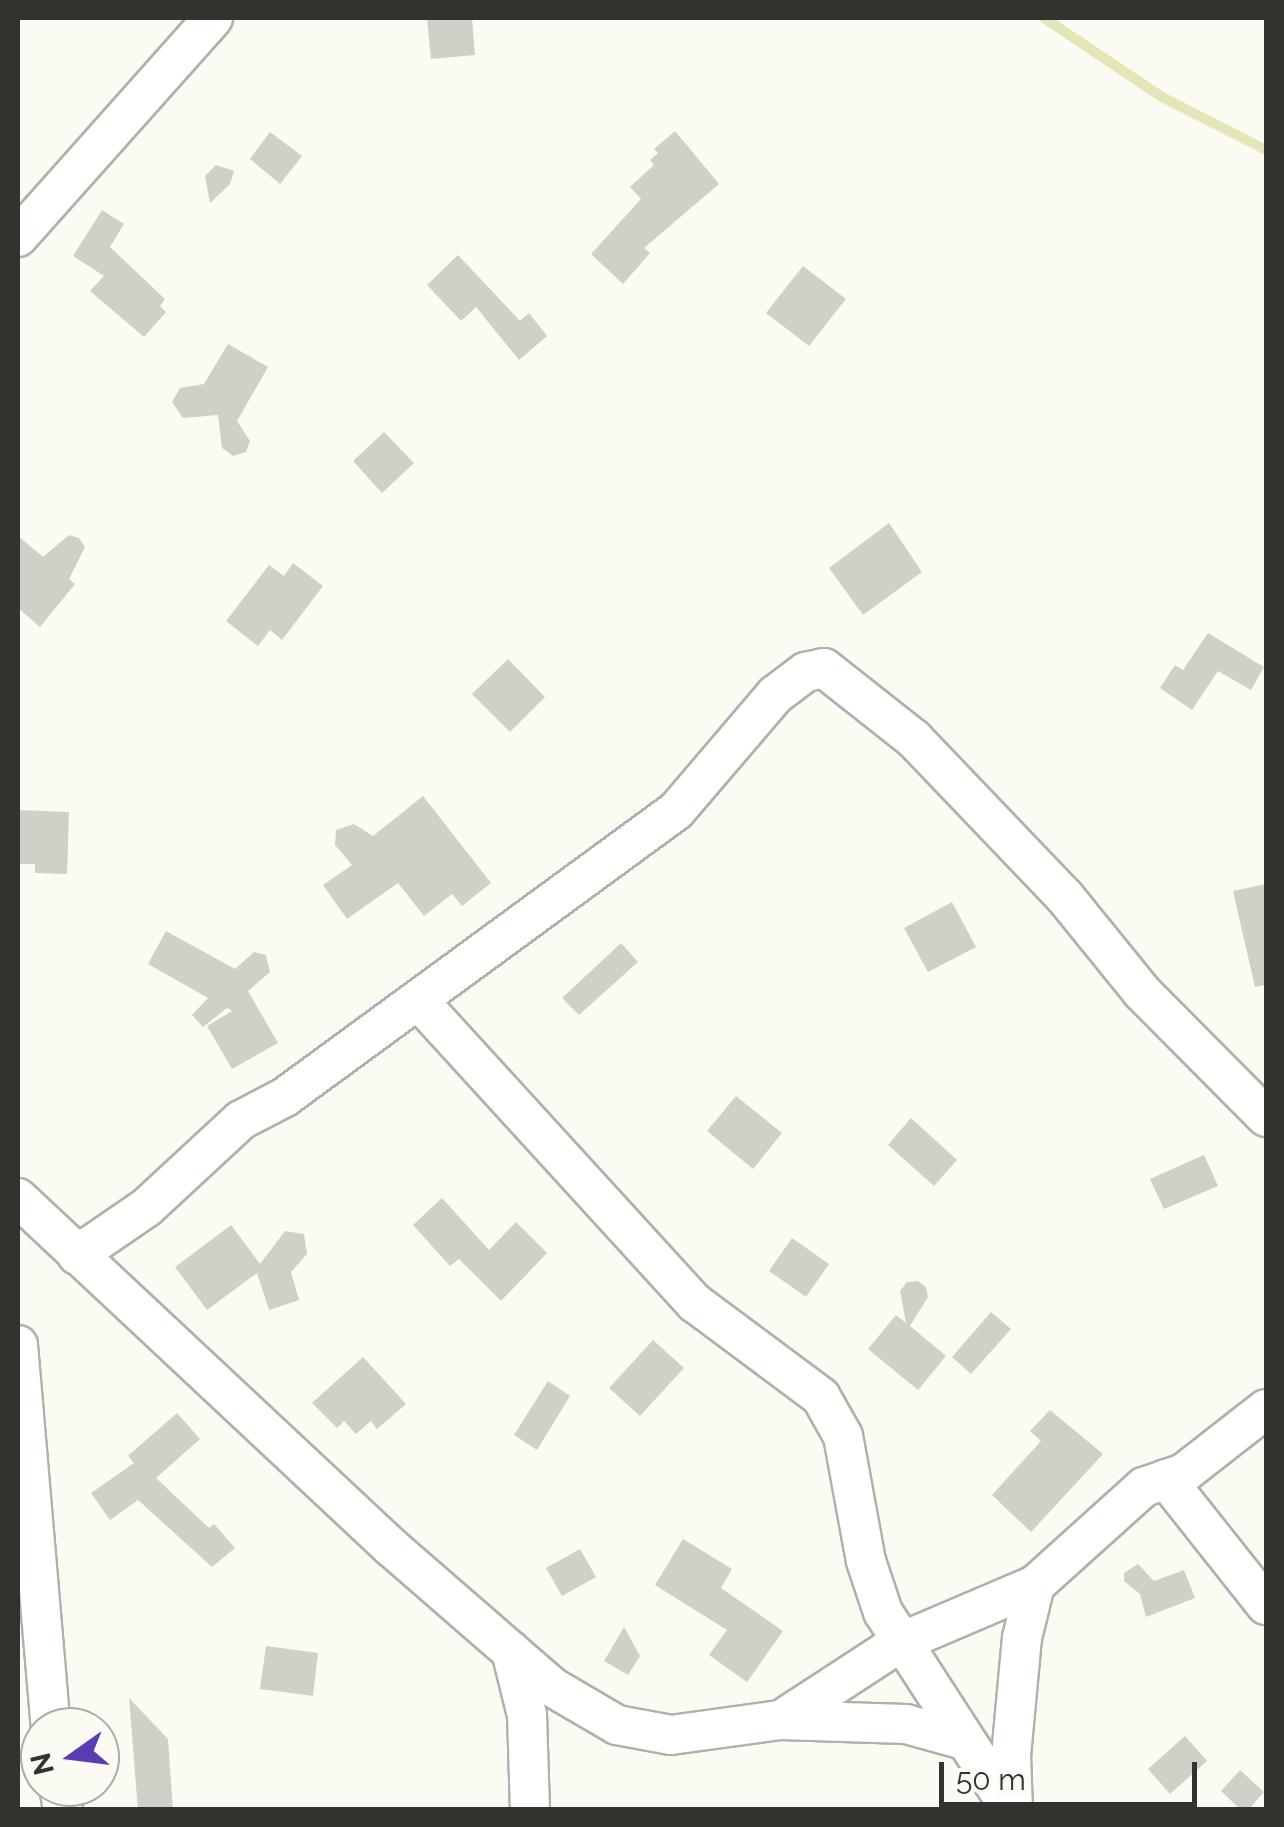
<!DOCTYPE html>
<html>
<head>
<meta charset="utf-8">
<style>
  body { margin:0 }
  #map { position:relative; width:1284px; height:1827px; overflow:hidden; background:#fbfbf3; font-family:Raleway,sans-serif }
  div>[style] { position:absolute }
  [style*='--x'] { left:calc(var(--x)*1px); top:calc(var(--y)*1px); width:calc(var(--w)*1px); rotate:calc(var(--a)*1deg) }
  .stream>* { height:10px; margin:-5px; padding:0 5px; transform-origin:5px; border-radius:5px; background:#e4e6b7 }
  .building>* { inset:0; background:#d0d0c8 }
  .roads { filter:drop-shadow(2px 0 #b1b1a9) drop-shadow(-2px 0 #b1b1a9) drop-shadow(0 2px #b1b1a9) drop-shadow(0 -2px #b1b1a9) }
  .minor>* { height:38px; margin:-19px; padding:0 19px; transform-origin:19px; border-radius:19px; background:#fff }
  span { translate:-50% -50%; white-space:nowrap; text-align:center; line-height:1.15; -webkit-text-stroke:8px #fbfbf3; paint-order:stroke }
  .frame { position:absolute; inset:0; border:20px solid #32332f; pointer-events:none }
  .north { position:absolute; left:20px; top:1707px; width:100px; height:100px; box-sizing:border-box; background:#fbfbf3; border:2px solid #ababa5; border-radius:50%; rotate:256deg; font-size:28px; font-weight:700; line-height:40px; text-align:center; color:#32332f }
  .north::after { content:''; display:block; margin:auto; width:35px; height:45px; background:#5c3cb4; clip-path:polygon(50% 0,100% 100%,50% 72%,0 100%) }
  .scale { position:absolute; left:939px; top:1762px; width:258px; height:45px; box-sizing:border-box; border:5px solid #32332f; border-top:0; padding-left:12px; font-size:30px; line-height:35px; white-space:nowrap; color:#32332f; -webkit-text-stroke:8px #fbfbf3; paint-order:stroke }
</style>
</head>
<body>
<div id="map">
  <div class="stream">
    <div style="--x:1044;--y:18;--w:142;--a:33.8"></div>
    <div style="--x:1162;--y:97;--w:117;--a:27"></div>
  </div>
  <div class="building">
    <div style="clip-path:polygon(427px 18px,472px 18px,475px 55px,431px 59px)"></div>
    <div style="clip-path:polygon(675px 131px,719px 184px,644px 248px,650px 253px,623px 284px,591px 254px,641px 199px,630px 187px,654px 165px,650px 160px,658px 153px,654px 149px)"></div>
    <div style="clip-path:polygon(270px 132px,302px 156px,280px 184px,250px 159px)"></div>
    <div style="clip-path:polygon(216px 165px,234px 171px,230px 184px,210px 203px,205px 176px)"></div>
    <div style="clip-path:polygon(102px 210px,124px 224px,110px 247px,165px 299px,160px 306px,166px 312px,144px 337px,90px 291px,104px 276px,73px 256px)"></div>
    <div style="clip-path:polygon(458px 255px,520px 321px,529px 313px,547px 336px,519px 360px,476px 307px,461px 321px,427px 285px)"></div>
    <div style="clip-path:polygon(803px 266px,846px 299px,809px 346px,766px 313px)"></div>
    <div style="clip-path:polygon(228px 344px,268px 367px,237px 421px,250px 441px,246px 452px,233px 456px,222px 448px,218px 415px,183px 418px,172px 402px,180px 388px,204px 384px)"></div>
    <div style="clip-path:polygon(384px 432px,414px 463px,382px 493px,353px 461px)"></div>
    <div style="clip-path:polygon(889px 523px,922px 572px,863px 615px,829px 568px)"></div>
    <div style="clip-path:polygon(69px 535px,79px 538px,85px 547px,69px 579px,75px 584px,40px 627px,18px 608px,18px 536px,43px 557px)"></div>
    <div style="clip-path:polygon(293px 563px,323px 586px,282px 640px,270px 630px,258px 646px,226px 621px,269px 565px,284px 576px)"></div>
    <div style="clip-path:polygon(1208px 633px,1264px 667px,1251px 690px,1218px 671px,1192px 710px,1160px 688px,1175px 665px,1183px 670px)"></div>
    <div style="clip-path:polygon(508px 659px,545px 697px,510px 732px,472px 694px)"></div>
    <div style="clip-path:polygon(423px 796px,491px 883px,462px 906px,452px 894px,424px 916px,398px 883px,347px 919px,323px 885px,352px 865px,335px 845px,336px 830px,354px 824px,373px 836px)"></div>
    <div style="clip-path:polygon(18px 810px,69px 812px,67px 874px,35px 873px,35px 864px,19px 864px)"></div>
    <div style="clip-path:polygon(1266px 884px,1266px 985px,1255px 987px,1233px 891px)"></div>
    <div style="clip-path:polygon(952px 902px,976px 947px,928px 972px,904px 928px)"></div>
    <div style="clip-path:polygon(166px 931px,235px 969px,254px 952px,266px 955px,270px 972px,248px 991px,278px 1043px,232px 1069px,207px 1026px,232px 1011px,227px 1008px,203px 1027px,192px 1015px,208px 998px,148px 964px)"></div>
    <div style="clip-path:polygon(621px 943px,638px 962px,579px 1015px,562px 998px)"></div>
    <div style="clip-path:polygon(736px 1096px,782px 1133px,753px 1169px,707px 1131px)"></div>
    <div style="clip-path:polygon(911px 1118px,957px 1160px,934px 1186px,888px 1145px)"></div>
    <div style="clip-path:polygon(1204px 1155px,1218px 1186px,1164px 1209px,1150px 1179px)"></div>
    <div style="clip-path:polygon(442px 1198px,489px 1250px,516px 1222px,547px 1253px,501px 1301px,459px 1259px,450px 1266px,413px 1225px)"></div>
    <div style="clip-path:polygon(231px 1225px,260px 1264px,285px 1231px,304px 1234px,307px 1254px,291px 1272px,299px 1300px,269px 1310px,257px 1273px,207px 1310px,175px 1267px)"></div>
    <div style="clip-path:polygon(792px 1238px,829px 1264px,806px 1297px,769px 1271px)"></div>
    <div style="clip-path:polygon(918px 1281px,926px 1287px,928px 1297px,910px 1326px,946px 1356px,918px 1390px,868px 1349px,896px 1315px,906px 1323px,900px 1291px,907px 1282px)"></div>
    <div style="clip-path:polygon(991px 1312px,1011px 1329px,971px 1374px,952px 1357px)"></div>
    <div style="clip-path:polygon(653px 1340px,684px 1368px,640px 1416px,609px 1388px)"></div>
    <div style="clip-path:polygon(363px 1357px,406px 1404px,377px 1429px,371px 1421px,356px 1434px,344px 1421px,337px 1428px,312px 1403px)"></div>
    <div style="clip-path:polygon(548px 1381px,570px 1396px,537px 1450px,514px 1435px)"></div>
    <div style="clip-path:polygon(1050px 1410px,1103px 1454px,1031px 1532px,992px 1495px,1041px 1441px,1030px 1431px)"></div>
    <div style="clip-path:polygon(177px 1413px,200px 1439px,156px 1478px,209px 1528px,214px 1524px,235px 1548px,212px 1567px,138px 1500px,110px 1520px,91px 1493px,134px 1463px,128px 1456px)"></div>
    <div style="clip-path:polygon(683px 1539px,732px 1569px,721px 1588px,783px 1631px,747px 1682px,709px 1655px,727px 1630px,655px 1585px)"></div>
    <div style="clip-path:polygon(580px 1549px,596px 1577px,562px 1596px,546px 1568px)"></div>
    <div style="clip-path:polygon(1138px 1564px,1154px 1581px,1184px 1570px,1195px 1598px,1146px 1617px,1140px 1594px,1124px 1581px,1124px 1573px)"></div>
    <div style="clip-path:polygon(624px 1627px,640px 1656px,628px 1675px,604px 1661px)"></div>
    <div style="clip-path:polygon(266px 1646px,318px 1653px,313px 1696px,260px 1689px)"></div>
    <div style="clip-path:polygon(129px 1698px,168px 1739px,173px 1810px,138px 1810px)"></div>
    <div style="clip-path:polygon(1185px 1736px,1207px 1761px,1170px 1794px,1148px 1769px)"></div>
    <div style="clip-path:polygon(1240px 1770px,1264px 1792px,1248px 1810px,1241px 1810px,1221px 1791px)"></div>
  </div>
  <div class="roads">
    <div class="minor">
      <div style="--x:18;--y:237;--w:293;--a:-48.3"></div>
      <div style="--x:418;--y:1000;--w:411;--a:47.6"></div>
      <div style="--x:695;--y:1303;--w:157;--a:36.7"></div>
      <div style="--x:821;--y:1397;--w:45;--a:60.6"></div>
      <div style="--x:843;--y:1436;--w:127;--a:79.6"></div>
      <div style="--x:866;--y:1561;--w:54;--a:71.6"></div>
      <div style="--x:883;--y:1612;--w:236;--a:57.1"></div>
      <div style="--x:18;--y:1198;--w:511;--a:43.1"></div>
      <div style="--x:391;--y:1547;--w:213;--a:41"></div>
      <div style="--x:552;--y:1687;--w:75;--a:30.3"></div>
      <div style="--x:617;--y:1725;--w:55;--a:10.5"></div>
      <div style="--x:671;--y:1735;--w:111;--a:-7.8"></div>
      <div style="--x:781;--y:1720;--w:141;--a:-33.1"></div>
      <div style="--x:899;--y:1643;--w:148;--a:-23.1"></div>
      <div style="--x:1035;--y:1585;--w:147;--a:-42"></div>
      <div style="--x:1144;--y:1487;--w:42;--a:-19.3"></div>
      <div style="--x:1184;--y:1473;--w:104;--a:-38"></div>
      <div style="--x:77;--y:1255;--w:85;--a:-34.4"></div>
      <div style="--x:147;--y:1207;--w:128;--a:-42.8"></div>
      <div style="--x:241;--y:1120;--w:50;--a:-27.6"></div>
      <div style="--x:285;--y:1097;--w:484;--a:-36.2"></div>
      <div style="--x:676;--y:811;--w:153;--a:-49.5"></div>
      <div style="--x:775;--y:695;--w:39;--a:-37"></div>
      <div style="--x:806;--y:672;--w:18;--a:-13"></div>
      <div style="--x:824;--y:668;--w:115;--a:38.3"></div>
      <div style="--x:914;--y:739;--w:219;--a:46.3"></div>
      <div style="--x:1065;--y:897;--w:122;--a:51"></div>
      <div style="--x:1142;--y:992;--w:176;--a:45.2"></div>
      <div style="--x:18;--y:1345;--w:383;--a:85.1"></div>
      <div style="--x:1166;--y:1479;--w:161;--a:51.6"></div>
      <div style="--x:511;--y:1651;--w:66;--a:76"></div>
      <div style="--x:527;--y:1715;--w:95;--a:88.2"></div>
      <div style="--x:781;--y:1720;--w:125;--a:1.8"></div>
      <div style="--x:906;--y:1724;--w:60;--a:15.4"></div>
      <div style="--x:59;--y:1787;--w:23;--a:80"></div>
      <div style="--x:1013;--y:1810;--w:54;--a:-92.1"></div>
      <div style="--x:1011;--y:1756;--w:119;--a:-84.7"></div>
      <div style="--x:1022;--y:1638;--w:55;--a:-76.2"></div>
    </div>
  </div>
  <div class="frame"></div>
  <div class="north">N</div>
  <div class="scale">50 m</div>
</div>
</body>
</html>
